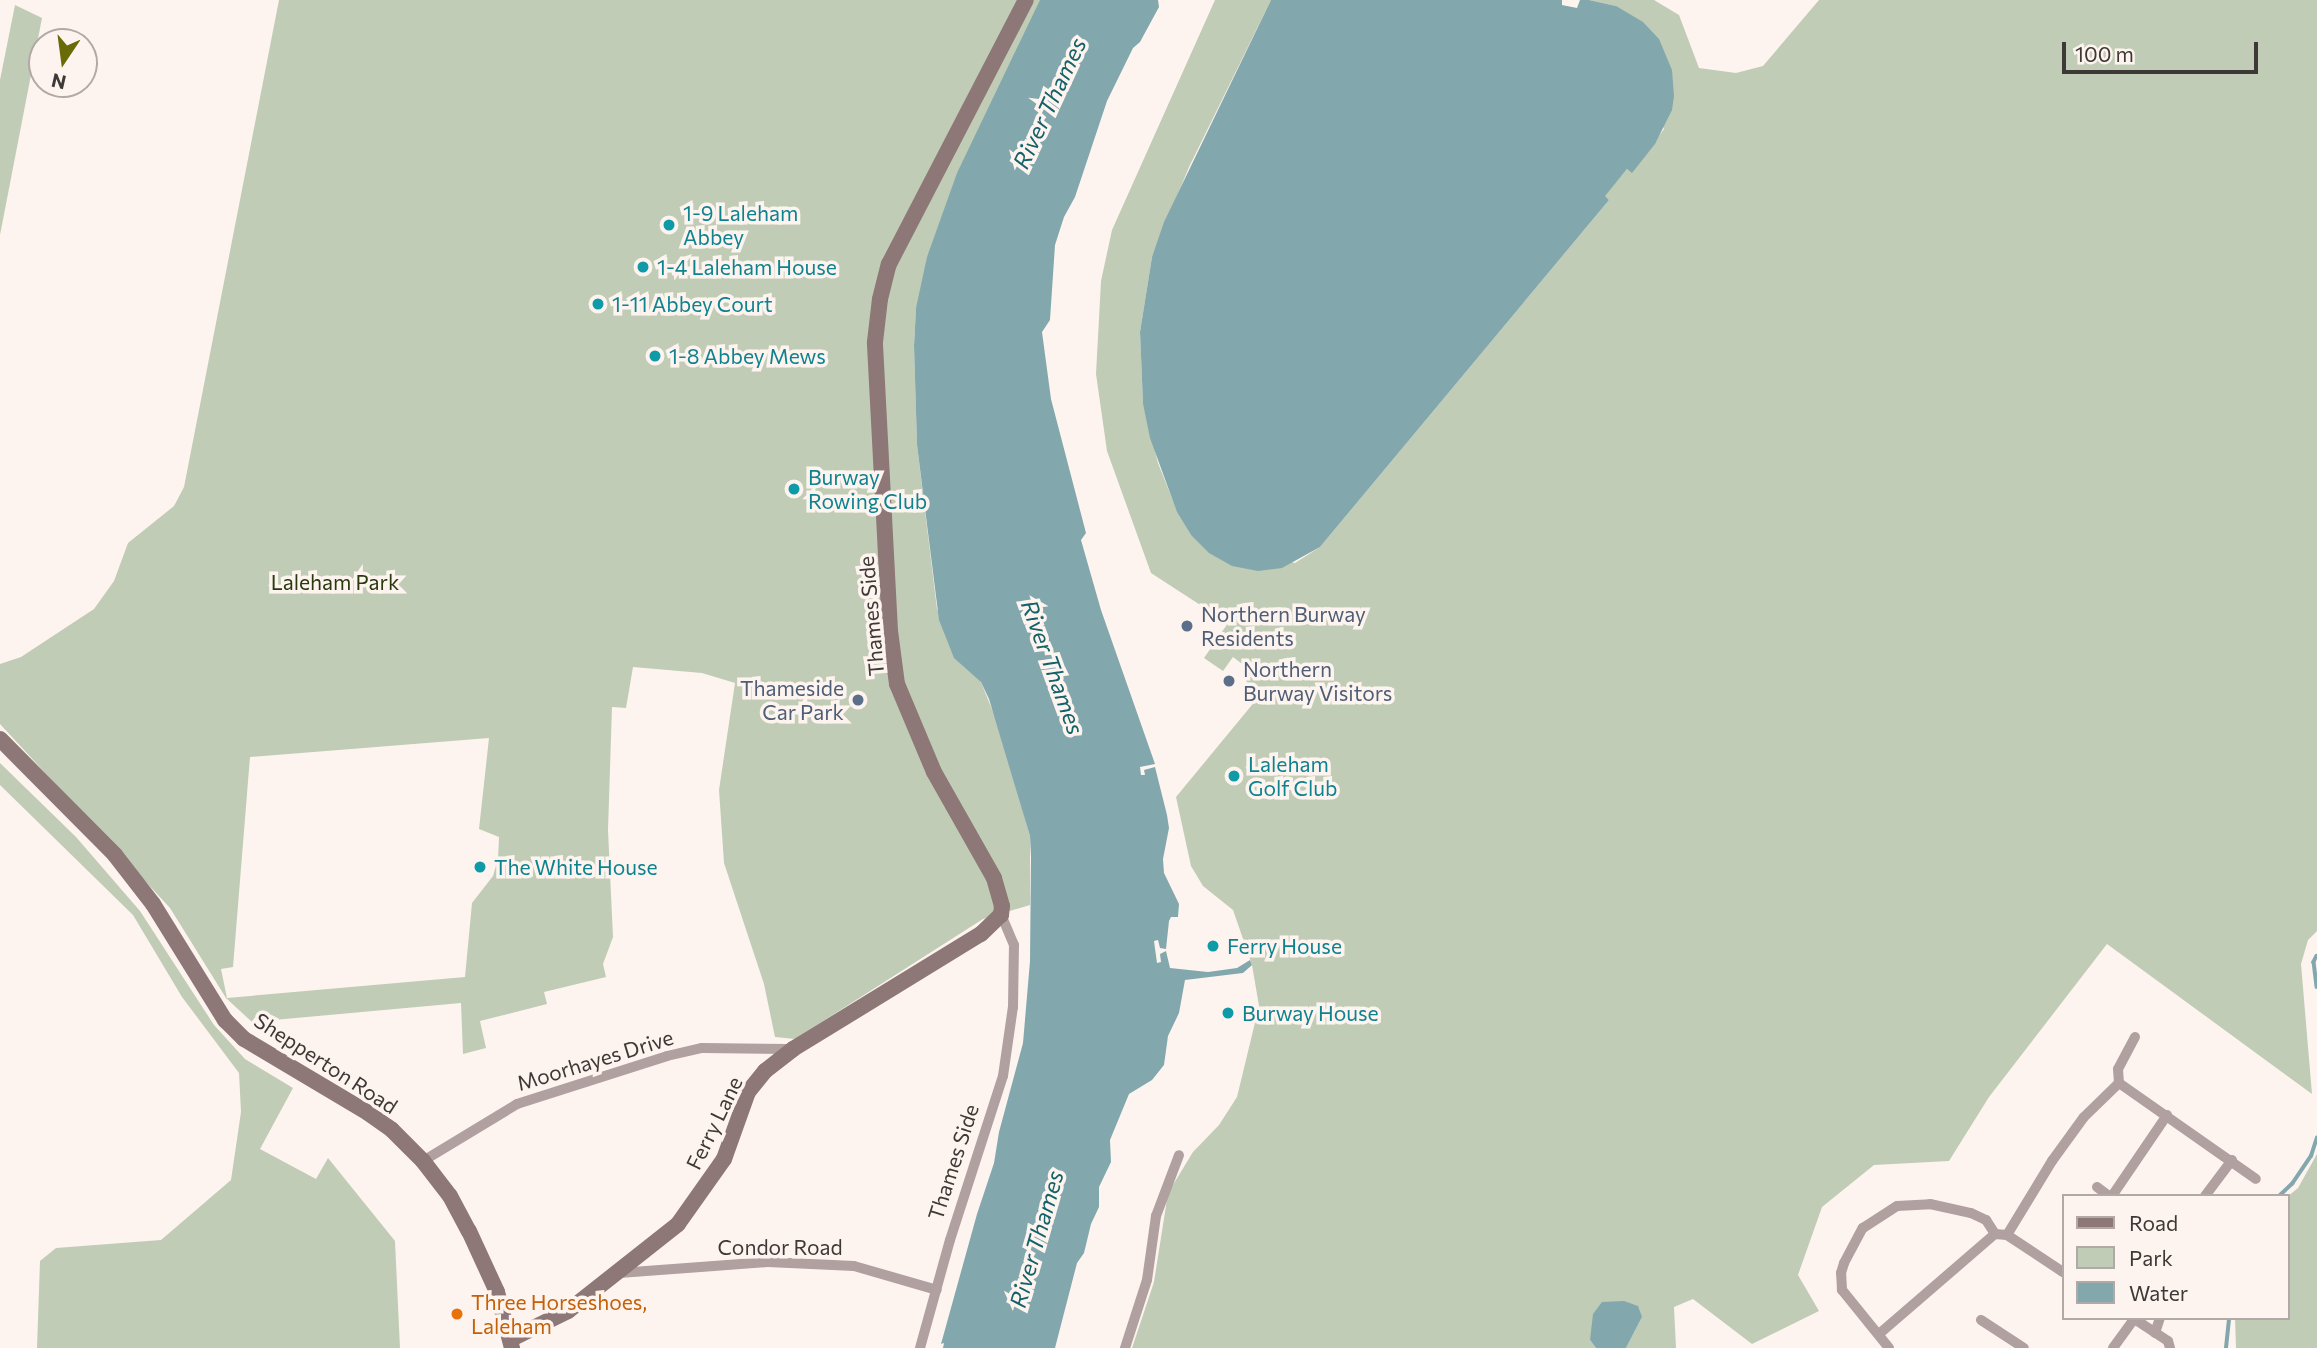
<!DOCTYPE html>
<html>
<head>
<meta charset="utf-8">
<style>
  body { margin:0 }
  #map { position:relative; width:2317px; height:1348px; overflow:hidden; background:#fef4ef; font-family:Commissioner,sans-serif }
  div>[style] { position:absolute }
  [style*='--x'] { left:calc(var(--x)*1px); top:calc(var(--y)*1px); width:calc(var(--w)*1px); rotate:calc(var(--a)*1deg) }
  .green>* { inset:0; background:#c0ccb5 }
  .water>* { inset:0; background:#82a8ad }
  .stream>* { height:3.5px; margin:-1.75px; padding:0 1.75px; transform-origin:1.75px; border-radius:1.75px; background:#82a8ad }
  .street>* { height:10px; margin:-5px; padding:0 5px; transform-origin:5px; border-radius:5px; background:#b0a0a0 }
  .secondary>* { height:16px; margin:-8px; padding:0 8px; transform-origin:8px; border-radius:8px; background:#8d7777 }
  .dots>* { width:19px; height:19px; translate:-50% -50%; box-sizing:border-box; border:4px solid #fef4ef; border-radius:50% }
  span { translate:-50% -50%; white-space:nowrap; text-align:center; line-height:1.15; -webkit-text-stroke:7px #fef4ef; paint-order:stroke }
  .culture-label { font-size:21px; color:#0d838f }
  .left { translate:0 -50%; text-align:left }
  .park-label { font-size:21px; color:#273a0d }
  .service-label { font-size:21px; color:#4e5e75 }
  .right { translate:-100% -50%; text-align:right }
  .street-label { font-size:21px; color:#3d3937 }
  .food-label { font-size:21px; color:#c56008 }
  .water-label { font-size:23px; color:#136169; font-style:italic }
  .legend { position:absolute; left:2062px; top:1194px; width:228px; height:126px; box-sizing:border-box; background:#fef4ef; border:2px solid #b1a9a5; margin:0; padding:9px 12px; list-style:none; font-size:21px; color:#3d3937 }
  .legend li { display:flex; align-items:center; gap:14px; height:35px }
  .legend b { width:35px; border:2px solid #b1a9a5 }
  .north { position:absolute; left:28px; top:28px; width:70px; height:70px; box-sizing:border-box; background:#fef4ef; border:2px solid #b1a9a5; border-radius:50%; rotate:193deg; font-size:19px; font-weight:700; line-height:28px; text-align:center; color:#3d3937 }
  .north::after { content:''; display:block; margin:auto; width:24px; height:32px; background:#696a08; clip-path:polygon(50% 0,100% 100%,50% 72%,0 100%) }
  .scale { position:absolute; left:2062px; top:42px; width:196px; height:32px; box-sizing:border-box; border:4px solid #3d3937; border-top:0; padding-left:9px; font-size:21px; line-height:24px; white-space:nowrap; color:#3d3937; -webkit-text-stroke:5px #fef4ef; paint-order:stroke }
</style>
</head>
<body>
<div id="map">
  <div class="green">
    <div style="clip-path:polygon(evenodd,279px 0,1042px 0,916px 308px,914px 346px,917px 445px,937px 609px,981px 682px,1001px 732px,1030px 836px,1030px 905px,983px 919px,795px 1039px,775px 1037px,764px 984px,724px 863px,719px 790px,735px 683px,702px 673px,633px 667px,626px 708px,612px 707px,608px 830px,613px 937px,603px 964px,606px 977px,544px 992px,547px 1004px,480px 1021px,486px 1048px,463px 1054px,461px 1003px,252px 1022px,226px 998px,170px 908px,0 724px,0 664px,21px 657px,94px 609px,114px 581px,128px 543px,174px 506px,184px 487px,279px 0,489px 738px,479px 829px,499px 837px,498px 859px,493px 876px,472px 903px,465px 977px,227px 998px,221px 969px,233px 967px,250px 757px,489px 738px)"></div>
    <div style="clip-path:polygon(1215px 0,1271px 0,1189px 167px,1152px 257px,1140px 332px,1143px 404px,1158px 463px,1177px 511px,1191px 535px,1295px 563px,1320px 547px,1609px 200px,1604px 196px,1627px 169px,1632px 172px,1664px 129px,1616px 6px,1589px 0,1654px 0,1679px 15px,1699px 68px,1736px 73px,1763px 66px,1819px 0,2317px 0,2317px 931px,2308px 940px,2301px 964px,2312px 1094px,2107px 944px,1989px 1097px,1949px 1161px,1874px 1165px,1822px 1207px,1798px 1275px,1819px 1311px,1752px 1344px,1693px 1299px,1674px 1307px,1676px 1348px,1626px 1348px,1642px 1317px,1590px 1340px,1596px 1348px,1132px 1348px,1154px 1282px,1168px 1193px,1193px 1152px,1219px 1125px,1237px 1097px,1259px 1006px,1252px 965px,1233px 910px,1203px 886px,1191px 866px,1176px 797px,1256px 700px,1245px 678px,1250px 670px,1233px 657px,1223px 671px,1204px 658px,1228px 623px,1151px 573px,1107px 451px,1096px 374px,1101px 281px,1112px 230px)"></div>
    <div style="clip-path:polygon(15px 5px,42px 18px,0 235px,0 80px)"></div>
    <div style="clip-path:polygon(0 763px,76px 837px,140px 911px,214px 1025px,245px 1059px,293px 1088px,260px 1149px,316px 1179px,328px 1158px,395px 1241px,400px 1348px,37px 1348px,40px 1261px,56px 1248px,161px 1240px,231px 1180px,241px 1112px,239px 1073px,182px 997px,133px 915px,0 785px)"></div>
    <div style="clip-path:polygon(2317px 1154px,2317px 1348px,2236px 1348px,2235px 1318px,2287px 1318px,2287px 1197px,2298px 1188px)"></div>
  </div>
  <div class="water">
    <div style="clip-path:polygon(1040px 0,1158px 0,1159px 7px,1140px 42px,1133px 48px,1107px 101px,1075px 197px,1064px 217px,1055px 245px,1050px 320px,1042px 332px,1051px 399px,1086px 533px,1081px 540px,1101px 610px,1155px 764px,1140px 767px,1141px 775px,1145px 775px,1144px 770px,1155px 767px,1167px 815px,1169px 828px,1163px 859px,1164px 873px,1179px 904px,1178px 917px,1171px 917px,1169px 921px,1166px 949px,1160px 948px,1158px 940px,1154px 941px,1157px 963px,1161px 962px,1160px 954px,1166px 951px,1170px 968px,1208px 972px,1237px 968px,1250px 960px,1252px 965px,1243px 973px,1185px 980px,1179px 1013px,1168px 1036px,1164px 1065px,1152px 1080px,1129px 1094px,1110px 1140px,1111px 1162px,1099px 1187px,1099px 1207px,1091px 1224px,1084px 1253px,1077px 1263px,1055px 1348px,943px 1348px,944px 1343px,941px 1344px,977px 1214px,994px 1163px,999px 1132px,1023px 1043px,1030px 961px,1031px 857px,1030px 836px,989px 699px,981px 682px,954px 658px,939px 620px,917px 445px,914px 346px,916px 308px,927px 257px,957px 173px)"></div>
    <div style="clip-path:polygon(1271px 0,1562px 0,1562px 5px,1577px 8px,1580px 0,1589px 0,1616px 6px,1643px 22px,1659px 39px,1672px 70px,1674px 96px,1672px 110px,1655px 144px,1632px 173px,1627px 169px,1605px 196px,1609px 200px,1320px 547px,1282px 568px,1258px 571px,1232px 566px,1209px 553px,1191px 535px,1177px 512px,1150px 438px,1143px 404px,1140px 332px,1152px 257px,1164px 222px)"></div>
    <div style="clip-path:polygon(1624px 1301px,1638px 1306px,1642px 1317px,1626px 1348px,1596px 1348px,1590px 1340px,1593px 1314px,1602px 1302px)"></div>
  </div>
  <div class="stream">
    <div style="--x:2317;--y:956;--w:7;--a:117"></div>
    <div style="--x:2314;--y:962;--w:25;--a:83"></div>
    <div style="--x:2279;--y:1196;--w:18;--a:-43"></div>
    <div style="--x:2292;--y:1184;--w:34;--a:-56"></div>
    <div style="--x:2311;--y:1156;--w:19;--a:-72"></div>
    <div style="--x:2226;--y:1348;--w:30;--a:-84"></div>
  </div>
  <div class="street">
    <div style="--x:2135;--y:1037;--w:36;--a:118"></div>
    <div style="--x:2118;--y:1069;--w:14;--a:86"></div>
    <div style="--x:2119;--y:1083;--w:167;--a:35"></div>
    <div style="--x:423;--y:1161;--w:110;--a:-31.2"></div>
    <div style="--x:517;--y:1104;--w:157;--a:-17.7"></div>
    <div style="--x:667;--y:1056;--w:36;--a:-13"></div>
    <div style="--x:702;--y:1048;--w:91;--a:0.6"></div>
    <div style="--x:2097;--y:1187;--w:15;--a:37"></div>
    <div style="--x:2112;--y:1196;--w:98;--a:-55.8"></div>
    <div style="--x:2205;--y:1196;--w:45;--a:-53.1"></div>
    <div style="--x:2007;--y:1235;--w:87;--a:-58.7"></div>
    <div style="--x:2052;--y:1161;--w:54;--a:-54"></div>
    <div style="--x:2084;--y:1117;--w:49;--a:-44.2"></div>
    <div style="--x:619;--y:1273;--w:149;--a:-4.2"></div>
    <div style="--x:768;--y:1262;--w:86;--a:2.7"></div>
    <div style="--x:854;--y:1266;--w:86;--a:16.1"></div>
    <div style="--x:2133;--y:1318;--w:42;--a:33.3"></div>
    <div style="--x:2168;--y:1341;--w:7;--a:74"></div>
    <div style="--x:1981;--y:1320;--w:51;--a:33.1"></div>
    <div style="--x:2155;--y:1333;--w:16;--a:-72"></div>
    <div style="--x:1879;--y:1334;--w:153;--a:-40.8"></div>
    <div style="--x:1995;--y:1234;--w:12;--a:5"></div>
    <div style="--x:2007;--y:1235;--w:67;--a:33.5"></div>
    <div style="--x:920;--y:1348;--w:112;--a:-74.5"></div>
    <div style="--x:950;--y:1240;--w:172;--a:-72.1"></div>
    <div style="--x:1003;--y:1076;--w:70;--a:-81.8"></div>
    <div style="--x:1013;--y:1007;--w:62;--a:-89.1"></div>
    <div style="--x:1014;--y:945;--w:33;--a:-113"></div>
    <div style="--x:1125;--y:1348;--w:71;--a:-72.1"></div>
    <div style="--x:1147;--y:1280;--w:65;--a:-82"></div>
    <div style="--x:1156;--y:1216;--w:65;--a:-69.3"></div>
    <div style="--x:1889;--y:1348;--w:75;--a:-129"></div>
    <div style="--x:1842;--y:1290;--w:17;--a:-93"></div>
    <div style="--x:1841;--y:1273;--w:10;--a:-73"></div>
    <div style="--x:1844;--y:1263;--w:40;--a:-62"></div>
    <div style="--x:1863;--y:1228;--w:40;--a:-32.9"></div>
    <div style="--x:1897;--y:1206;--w:33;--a:-3"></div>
    <div style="--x:1930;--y:1204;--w:42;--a:12.4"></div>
    <div style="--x:1971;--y:1213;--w:17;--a:25"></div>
    <div style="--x:1986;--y:1220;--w:17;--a:57"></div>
    <div style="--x:2113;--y:1348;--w:36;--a:-54"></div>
  </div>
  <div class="secondary">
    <div style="--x:0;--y:739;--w:163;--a:45.2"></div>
    <div style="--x:115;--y:855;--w:62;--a:52.2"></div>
    <div style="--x:153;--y:904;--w:137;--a:58.2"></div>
    <div style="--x:225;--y:1020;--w:27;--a:45"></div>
    <div style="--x:244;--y:1039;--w:144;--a:30.8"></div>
    <div style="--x:368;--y:1113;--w:29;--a:35"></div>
    <div style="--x:392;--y:1130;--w:44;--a:45"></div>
    <div style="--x:423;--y:1161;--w:44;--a:52.4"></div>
    <div style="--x:450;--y:1196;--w:40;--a:62"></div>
    <div style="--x:469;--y:1231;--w:67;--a:65.3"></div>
    <div style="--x:497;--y:1292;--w:58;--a:75"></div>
    <div style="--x:511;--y:1339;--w:64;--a:-26.2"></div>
    <div style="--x:568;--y:1311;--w:140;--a:-38.3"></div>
    <div style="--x:678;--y:1224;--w:80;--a:-54.7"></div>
    <div style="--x:724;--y:1159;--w:71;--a:-70.3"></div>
    <div style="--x:748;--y:1092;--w:27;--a:-51"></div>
    <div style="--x:765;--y:1071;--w:36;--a:-38"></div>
    <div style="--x:793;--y:1049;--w:220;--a:-31.5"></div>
    <div style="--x:981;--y:934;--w:28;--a:-44"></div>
    <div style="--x:1001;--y:915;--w:9;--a:-84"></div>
    <div style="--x:1002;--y:906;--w:29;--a:-106"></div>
    <div style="--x:994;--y:878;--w:122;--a:-119.5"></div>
    <div style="--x:934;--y:772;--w:95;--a:-112.8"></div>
    <div style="--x:897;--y:684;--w:53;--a:-97.5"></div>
    <div style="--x:890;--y:631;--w:289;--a:-93"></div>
    <div style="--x:875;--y:342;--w:43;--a:-83.4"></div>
    <div style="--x:880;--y:299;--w:36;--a:-76"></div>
    <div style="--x:889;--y:264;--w:297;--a:-62.6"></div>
  </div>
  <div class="dots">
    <div style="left:669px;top:225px;background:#0f9aa8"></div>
    <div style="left:643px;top:267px;background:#0f9aa8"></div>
    <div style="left:598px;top:304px;background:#0f9aa8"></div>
    <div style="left:655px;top:356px;background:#0f9aa8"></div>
    <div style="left:794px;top:489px;background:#0f9aa8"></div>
    <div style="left:1187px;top:626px;background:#5c6f8a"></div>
    <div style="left:1229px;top:681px;background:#5c6f8a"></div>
    <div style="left:858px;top:700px;background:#5c6f8a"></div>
    <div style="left:1234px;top:776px;background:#0f9aa8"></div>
    <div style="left:480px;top:867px;background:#0f9aa8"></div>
    <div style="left:1213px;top:946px;background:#0f9aa8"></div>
    <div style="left:1228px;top:1013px;background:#0f9aa8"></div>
    <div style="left:457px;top:1314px;background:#e8710a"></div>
  </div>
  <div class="culture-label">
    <span class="left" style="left:683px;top:225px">1-9 Laleham<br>Abbey</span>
    <span class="left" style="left:657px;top:267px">1-4 Laleham House</span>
    <span class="left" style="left:612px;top:304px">1-11 Abbey Court</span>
    <span class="left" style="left:669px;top:356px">1-8 Abbey Mews</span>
    <span class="left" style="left:808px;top:489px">Burway<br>Rowing Club</span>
    <span class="left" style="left:1248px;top:776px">Laleham<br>Golf Club</span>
    <span class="left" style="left:494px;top:867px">The White House</span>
    <span class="left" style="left:1227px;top:946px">Ferry House</span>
    <span class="left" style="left:1242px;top:1013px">Burway House</span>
  </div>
  <div class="park-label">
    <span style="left:335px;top:582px">Laleham Park</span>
  </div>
  <div class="service-label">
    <span class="left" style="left:1201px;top:626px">Northern Burway<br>Residents</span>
    <span class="left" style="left:1243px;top:681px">Northern<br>Burway Visitors</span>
    <span class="right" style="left:844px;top:700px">Thameside<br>Car Park</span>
  </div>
  <div class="street-label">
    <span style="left:871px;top:616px;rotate:-95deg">Thames Side</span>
    <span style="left:595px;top:1060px;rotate:-17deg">Moorhayes Drive</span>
    <span style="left:326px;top:1063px;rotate:33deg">Shepperton Road</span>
    <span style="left:714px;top:1123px;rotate:-64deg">Ferry Lane</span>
    <span style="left:953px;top:1162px;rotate:-72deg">Thames Side</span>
    <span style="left:780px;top:1247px">Condor Road</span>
  </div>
  <div class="food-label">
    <span class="left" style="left:471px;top:1314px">Three Horseshoes,<br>Laleham</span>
  </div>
  <div class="water-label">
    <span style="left:1049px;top:103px;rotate:-65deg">River Thames</span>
    <span style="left:1053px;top:667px;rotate:70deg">River Thames</span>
    <span style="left:1036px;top:1239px;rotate:-74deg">River Thames</span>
  </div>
  <ul class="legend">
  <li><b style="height:9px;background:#8d7777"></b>Road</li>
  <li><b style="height:19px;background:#c0ccb5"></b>Park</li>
  <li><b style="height:19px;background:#82a8ad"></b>Water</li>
  </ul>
  <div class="north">N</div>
  <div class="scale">100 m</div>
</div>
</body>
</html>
